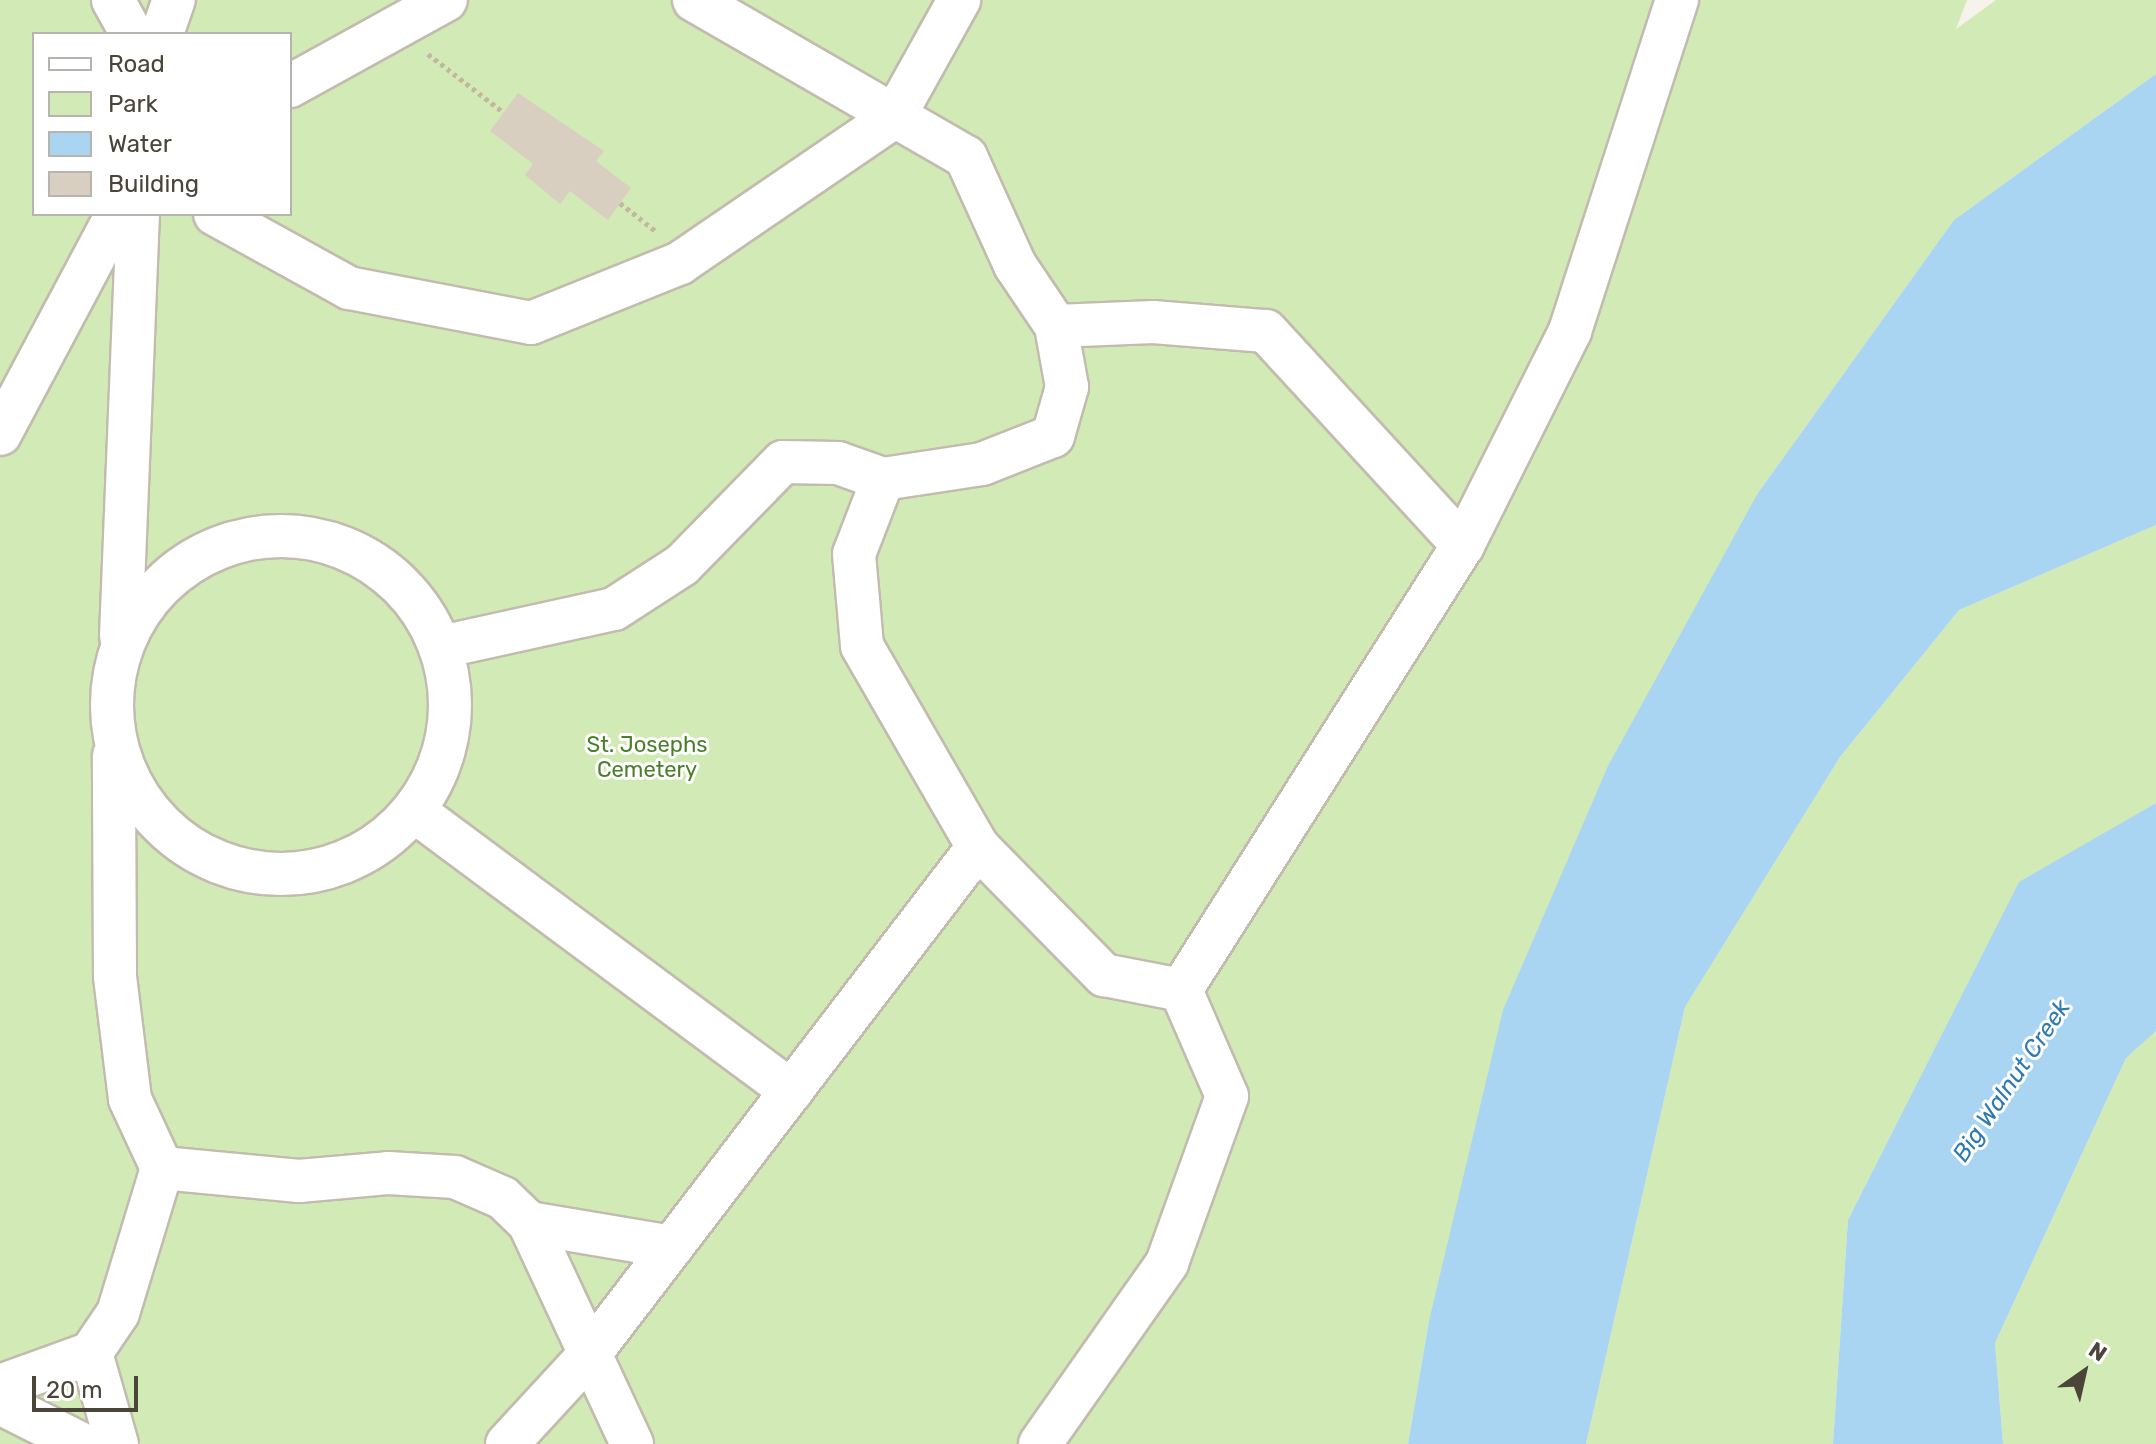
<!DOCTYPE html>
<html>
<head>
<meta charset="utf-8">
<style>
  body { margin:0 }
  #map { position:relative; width:2156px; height:1444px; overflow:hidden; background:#f6f3ec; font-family:Rubik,sans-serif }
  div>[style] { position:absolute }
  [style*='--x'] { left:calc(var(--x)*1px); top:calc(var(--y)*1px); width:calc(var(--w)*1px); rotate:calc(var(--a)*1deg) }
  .green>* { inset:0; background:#d2eab5 }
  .water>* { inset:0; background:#a9d4f2 }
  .building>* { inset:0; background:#d8cfc1 }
  .path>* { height:5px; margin-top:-2.5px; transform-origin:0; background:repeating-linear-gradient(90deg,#c4b79f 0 4px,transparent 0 8px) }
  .roads { filter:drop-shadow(2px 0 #c2bbae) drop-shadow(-2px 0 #c2bbae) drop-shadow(0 2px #c2bbae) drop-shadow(0 -2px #c2bbae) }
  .minor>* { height:42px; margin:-21px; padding:0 21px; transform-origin:21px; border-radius:21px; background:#fff }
  .minor>.ring { margin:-21px; padding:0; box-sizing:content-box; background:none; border:42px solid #fff; border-radius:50% }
  span { translate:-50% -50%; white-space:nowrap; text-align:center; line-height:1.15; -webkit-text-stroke:6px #fff; paint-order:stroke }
  .park-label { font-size:22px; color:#4a7f2a }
  .water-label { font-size:24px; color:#2e7ab2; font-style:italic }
  .legend { position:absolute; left:32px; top:32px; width:260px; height:184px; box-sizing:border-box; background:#fff; border:2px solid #b7b4b0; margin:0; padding:10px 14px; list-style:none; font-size:24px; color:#4b4439 }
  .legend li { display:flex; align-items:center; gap:16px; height:40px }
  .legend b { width:40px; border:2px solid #b7b4b0 }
  .north { position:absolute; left:2044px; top:1332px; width:80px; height:80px; -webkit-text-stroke:6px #fff; paint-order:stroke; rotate:34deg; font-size:22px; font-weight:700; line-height:32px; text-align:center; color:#4b4439 }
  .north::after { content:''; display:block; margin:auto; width:28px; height:36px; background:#4b4439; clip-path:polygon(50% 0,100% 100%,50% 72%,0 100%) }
  .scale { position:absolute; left:32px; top:1376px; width:106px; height:36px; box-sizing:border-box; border:4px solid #4b4439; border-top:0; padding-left:10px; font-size:24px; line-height:28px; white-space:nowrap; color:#4b4439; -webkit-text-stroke:6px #fff; paint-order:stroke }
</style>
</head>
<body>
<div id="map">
  <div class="green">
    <div style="clip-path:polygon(evenodd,0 0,1967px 0,1956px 29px,1996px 0,2156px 0,2156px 74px,1954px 220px,1758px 493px,1429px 1321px,1408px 1444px,0 1444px,0 0,34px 34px,290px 34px,290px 214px,34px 214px,34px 34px)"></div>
    <div style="clip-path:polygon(2156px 525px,2156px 803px,2019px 883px,1848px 1220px,1833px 1444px,1586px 1444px,1685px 1007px,1840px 757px,1959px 610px)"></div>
    <div style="clip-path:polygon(2156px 1031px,2156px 1444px,2003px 1444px,1995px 1343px,2126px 1058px)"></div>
  </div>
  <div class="water">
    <div style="clip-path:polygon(2156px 74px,2156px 525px,1959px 610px,1840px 757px,1685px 1007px,1586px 1444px,1408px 1444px,1429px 1321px,1503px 1010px,1608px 766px,1758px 493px,1954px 220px)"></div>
    <div style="clip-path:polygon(2156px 803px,2156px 1031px,2126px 1058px,1995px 1343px,2003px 1444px,1833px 1444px,1848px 1220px,2019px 882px)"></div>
  </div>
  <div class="building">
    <div style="clip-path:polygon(518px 93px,604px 151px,596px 161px,631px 188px,608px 220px,570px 191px,560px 204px,525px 175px,533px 164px,490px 131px)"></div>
  </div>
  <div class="path">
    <div style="--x:428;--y:54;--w:95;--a:37.7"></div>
    <div style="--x:620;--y:203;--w:47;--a:38.1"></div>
  </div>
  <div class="roads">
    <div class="minor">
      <div style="--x:113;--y:0;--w:39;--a:61"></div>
      <div style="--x:694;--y:0;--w:314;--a:30"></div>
      <div style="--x:966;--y:157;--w:119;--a:65.6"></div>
      <div style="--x:1015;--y:265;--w:73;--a:56.1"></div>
      <div style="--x:1056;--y:326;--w:62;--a:79.8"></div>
      <div style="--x:1067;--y:387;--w:51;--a:105.9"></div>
      <div style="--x:1053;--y:436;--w:76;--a:158.5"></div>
      <div style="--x:982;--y:464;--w:100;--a:171.4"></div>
      <div style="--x:883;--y:479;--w:80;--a:111.1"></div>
      <div style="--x:854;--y:554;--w:92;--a:85"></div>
      <div style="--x:862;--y:646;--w:232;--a:60"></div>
      <div style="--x:978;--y:847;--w:180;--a:45.5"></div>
      <div style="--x:1104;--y:975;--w:78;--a:11"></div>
      <div style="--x:162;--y:34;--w:36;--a:-71"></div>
      <div style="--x:290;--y:86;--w:178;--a:-28.9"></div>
      <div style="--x:215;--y:214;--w:153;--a:28.9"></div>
      <div style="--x:349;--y:288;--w:185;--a:10.9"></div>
      <div style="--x:531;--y:323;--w:161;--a:-21.9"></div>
      <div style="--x:680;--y:263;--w:259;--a:-34.3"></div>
      <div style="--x:894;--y:117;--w:134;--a:-60.9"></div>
      <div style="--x:1056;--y:326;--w:97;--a:-2.4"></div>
      <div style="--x:1153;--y:322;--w:113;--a:4.6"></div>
      <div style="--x:1266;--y:331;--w:291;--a:47.4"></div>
      <div style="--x:0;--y:434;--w:249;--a:-62"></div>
      <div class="ring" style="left:112px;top:536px;width:296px;height:296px"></div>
      <div style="--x:121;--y:636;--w:422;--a:-87.7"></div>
      <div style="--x:441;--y:647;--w:177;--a:-12.4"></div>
      <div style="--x:614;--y:609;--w:81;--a:-32.9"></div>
      <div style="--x:682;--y:565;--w:144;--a:-45.6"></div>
      <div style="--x:783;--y:462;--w:55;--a:1"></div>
      <div style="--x:838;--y:463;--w:48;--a:19.6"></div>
      <div style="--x:414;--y:811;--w:470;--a:36.6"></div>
      <div style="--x:162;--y:1168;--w:138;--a:5.4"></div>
      <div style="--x:299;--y:1181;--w:89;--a:-5.1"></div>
      <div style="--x:388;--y:1173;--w:67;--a:3.4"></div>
      <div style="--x:455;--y:1177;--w:52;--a:23.6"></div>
      <div style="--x:503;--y:1198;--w:36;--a:44"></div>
      <div style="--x:529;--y:1223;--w:244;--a:65"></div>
      <div style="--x:529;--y:1223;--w:145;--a:9.5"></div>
      <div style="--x:91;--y:1353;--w:95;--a:74.1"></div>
      <div style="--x:0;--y:1386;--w:97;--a:-19.9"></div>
      <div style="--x:91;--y:1353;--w:48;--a:-56"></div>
      <div style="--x:118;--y:1313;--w:152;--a:-73.1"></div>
      <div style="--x:162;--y:1168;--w:76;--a:-114.9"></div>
      <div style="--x:130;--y:1099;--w:124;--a:-97"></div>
      <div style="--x:115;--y:976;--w:220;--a:-90.3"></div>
      <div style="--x:0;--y:1403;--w:91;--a:26.8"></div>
      <div style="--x:507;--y:1444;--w:121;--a:-47.3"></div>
      <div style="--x:589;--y:1355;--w:640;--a:-52.56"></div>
      <div style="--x:1040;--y:1444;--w:221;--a:-54.9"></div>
      <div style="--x:1167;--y:1263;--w:177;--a:-70.2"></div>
      <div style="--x:1227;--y:1096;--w:116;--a:-113.5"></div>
      <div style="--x:1181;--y:990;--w:527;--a:-57.64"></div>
      <div style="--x:1463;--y:545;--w:239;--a:-63.4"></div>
      <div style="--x:1570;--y:331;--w:348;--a:-72.1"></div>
    </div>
  </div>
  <div class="park-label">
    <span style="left:647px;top:757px">St. Josephs<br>Cemetery</span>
  </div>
  <div class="water-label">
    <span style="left:2012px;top:1081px;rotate:-56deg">Big Walnut Creek</span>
  </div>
  <ul class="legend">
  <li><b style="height:10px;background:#fff"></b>Road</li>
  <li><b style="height:22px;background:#d2eab5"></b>Park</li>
  <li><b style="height:22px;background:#a9d4f2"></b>Water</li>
  <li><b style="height:22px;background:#d8cfc1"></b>Building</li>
  </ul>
  <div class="north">N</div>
  <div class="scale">20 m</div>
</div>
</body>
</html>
